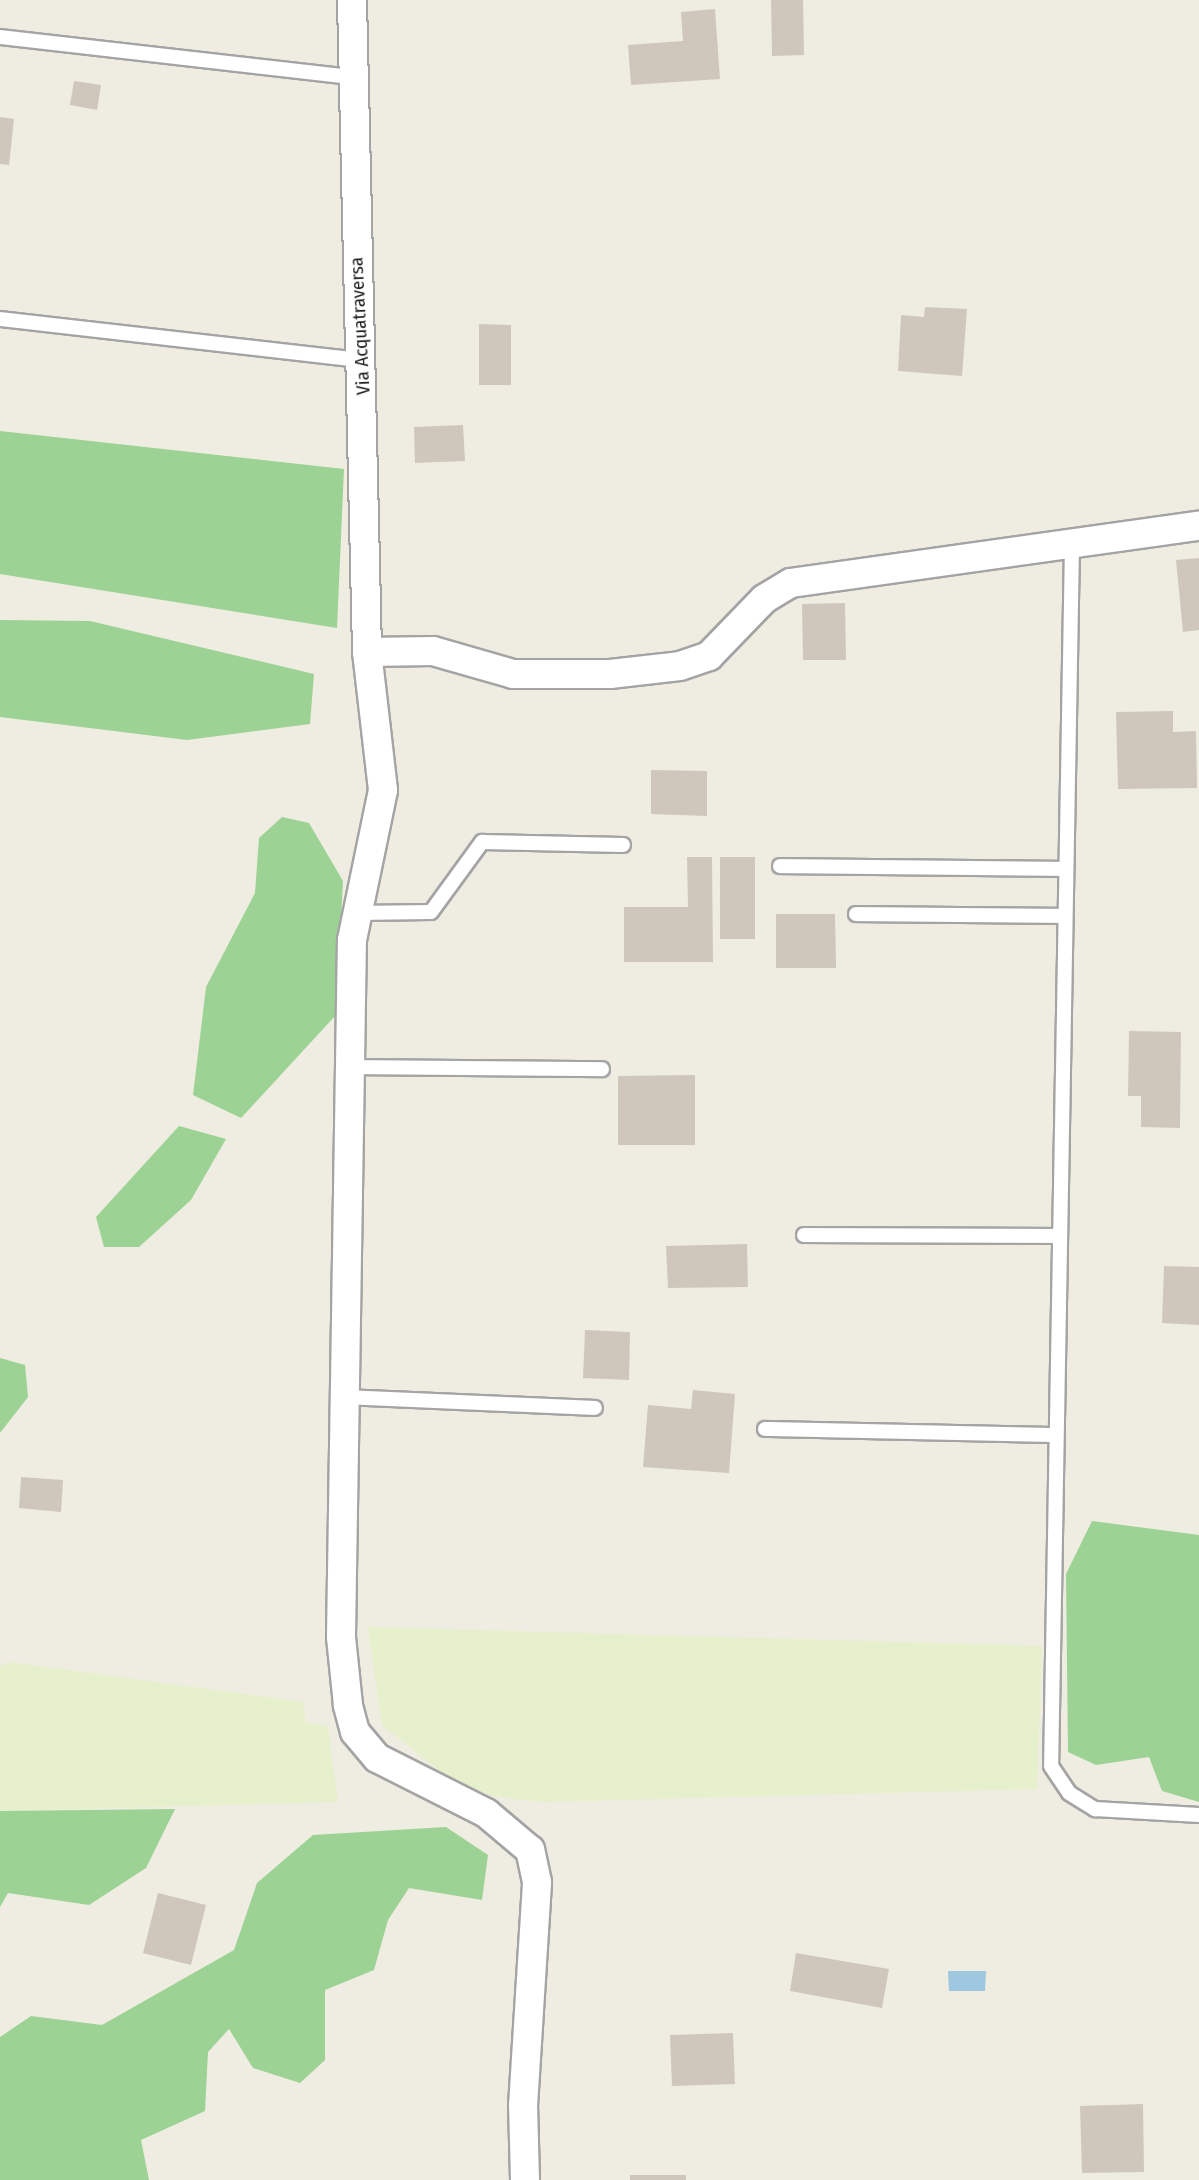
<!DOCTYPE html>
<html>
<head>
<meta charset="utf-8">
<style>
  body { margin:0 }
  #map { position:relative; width:1199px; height:2180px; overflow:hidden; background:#efede2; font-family:"Fira Sans Condensed",sans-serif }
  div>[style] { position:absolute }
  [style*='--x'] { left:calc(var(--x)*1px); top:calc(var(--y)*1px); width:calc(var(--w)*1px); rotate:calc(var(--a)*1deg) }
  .farmland>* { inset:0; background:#e7f0cc }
  .forest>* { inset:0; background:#9cd294 }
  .water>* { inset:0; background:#9fc7e0 }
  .building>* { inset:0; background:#cfc7bb }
  .roads { filter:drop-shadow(2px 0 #a4a4a4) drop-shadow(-2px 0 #a4a4a4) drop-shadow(0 2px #a4a4a4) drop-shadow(0 -2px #a4a4a4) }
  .service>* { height:14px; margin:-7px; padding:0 7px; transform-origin:7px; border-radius:7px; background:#fff }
  .minor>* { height:28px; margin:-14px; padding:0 14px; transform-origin:14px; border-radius:14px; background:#fff }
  span { translate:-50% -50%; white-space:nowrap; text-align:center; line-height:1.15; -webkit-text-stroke:6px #fff; paint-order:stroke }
  .street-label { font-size:19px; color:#1d1d1d }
</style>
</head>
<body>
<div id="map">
  <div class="farmland">
    <div style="clip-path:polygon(368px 1627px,1042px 1646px,1037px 1789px,543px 1802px,492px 1796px,446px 1776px,382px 1725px)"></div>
    <div style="clip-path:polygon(9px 1662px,303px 1702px,306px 1723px,328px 1726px,338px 1802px,0 1811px,0 1666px)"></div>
  </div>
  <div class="forest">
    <div style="clip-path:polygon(0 431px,344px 469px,337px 628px,0 574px)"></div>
    <div style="clip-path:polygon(0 620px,90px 621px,314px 674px,310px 724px,187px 740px,0 717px)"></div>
    <div style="clip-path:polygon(282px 817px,309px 823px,343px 881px,336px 1015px,241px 1118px,193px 1095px,206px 987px,255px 893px,259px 838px)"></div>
    <div style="clip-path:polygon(179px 1126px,226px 1139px,191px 1200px,139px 1247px,104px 1247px,96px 1217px)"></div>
    <div style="clip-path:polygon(0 1358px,25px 1365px,28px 1397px,0 1433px)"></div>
    <div style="clip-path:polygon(1092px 1521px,1199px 1535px,1199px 1802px,1162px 1791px,1149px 1757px,1096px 1765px,1068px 1752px,1066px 1574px)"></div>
    <div style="clip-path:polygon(175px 1809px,146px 1868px,89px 1905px,8px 1893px,0 1907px,0 1811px)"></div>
    <div style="clip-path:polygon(446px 1827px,488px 1855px,482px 1900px,409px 1888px,388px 1920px,374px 1970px,325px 1990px,325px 2060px,300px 2083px,253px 2068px,229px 2029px,208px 2052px,205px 2111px,141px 2140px,149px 2180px,0 2180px,0 2037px,31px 2016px,102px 2025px,234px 1950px,257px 1883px,313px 1835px)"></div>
  </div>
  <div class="water">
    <div style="clip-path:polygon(948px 1971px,986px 1971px,985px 1991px,949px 1991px)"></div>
  </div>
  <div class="building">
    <div style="clip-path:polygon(771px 0,803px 0,804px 55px,772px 56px)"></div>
    <div style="clip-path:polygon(715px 9px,720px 79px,631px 85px,628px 45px,683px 41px,681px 12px)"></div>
    <div style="clip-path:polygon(74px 81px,101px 85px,97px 110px,70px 105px)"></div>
    <div style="clip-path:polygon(0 117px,14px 119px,9px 165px,0 164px)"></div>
    <div style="clip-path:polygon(925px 307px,967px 309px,962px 376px,898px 371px,901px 315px,924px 317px)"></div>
    <div style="clip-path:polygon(479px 324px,511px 325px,511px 385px,479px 385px)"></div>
    <div style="clip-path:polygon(463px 425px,465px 461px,415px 463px,414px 427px)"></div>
    <div style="clip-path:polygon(1199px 558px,1199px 630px,1183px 632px,1176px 560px)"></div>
    <div style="clip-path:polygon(845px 603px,846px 660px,803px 660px,802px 604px)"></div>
    <div style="clip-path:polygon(1173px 711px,1173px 732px,1196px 731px,1197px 788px,1118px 789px,1116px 712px)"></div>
    <div style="clip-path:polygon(651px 770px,707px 771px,707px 816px,651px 814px)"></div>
    <div style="clip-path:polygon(687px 857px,712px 857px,713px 962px,624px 962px,624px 907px,688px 907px)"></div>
    <div style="clip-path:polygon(720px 857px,755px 857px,755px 939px,720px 939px)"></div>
    <div style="clip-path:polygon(776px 914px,835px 914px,836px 968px,776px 968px)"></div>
    <div style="clip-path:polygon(1129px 1031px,1181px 1032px,1180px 1128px,1141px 1127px,1141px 1096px,1128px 1096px)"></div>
    <div style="clip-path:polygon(695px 1075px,695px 1145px,618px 1145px,618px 1076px)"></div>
    <div style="clip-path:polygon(747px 1244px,748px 1287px,668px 1288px,666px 1246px)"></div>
    <div style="clip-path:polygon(1164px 1266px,1199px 1267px,1199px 1325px,1162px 1323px)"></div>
    <div style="clip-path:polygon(585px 1330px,630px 1332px,629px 1380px,583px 1378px)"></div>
    <div style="clip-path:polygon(693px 1390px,735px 1394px,729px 1473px,643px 1467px,648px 1405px,691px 1409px)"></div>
    <div style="clip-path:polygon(21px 1477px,63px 1480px,61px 1512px,19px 1508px)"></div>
    <div style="clip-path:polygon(158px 1893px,206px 1905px,191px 1965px,143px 1953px)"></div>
    <div style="clip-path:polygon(796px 1953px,889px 1969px,882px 2008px,790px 1991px)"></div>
    <div style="clip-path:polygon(733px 2033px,735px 2084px,672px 2086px,670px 2035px)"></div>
    <div style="clip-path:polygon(1143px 2104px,1144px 2172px,1082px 2173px,1080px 2106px)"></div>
    <div style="clip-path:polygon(630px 2175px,686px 2175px,686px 2180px,630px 2180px)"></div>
  </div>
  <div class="roads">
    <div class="service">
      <div style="--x:0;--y:37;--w:355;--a:6.5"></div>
      <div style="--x:0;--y:319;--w:364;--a:6.5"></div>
      <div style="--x:1072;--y:544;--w:1222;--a:90.98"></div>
      <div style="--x:1051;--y:1766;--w:32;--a:56"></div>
      <div style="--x:1069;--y:1793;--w:31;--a:32"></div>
      <div style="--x:1095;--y:1809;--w:104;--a:3.3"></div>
      <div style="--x:780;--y:866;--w:286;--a:0.6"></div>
      <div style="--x:356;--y:913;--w:75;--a:-0.8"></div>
      <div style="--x:431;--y:912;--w:87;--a:-53.9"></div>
      <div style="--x:482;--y:842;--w:141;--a:1.2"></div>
      <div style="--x:856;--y:914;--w:209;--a:0.5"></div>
      <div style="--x:351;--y:1067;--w:251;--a:0.5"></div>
      <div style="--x:804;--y:1235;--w:256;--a:0.2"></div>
      <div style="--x:345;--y:1397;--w:250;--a:2.5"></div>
      <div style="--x:765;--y:1429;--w:291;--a:1.2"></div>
    </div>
    <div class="minor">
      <div style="--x:352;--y:0;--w:652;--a:88.68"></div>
      <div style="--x:525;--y:2180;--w:74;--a:-91.5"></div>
      <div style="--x:523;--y:2106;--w:224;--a:-86.4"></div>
      <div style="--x:537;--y:1882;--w:33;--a:-102"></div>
      <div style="--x:530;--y:1850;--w:57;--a:-139.9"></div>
      <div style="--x:486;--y:1813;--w:122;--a:-153.2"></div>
      <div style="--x:377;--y:1758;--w:34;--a:-130"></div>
      <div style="--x:355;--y:1732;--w:28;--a:-105"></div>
      <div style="--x:348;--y:1705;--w:68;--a:-95.9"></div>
      <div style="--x:341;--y:1637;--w:697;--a:-89.1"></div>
      <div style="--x:352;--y:940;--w:153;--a:-78.3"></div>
      <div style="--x:383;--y:790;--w:139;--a:-96.6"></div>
      <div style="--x:367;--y:652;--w:66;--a:-0.9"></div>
      <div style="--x:433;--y:651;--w:83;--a:16"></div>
      <div style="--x:513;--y:674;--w:97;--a:0"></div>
      <div style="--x:610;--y:674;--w:70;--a:-6.5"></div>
      <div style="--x:680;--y:666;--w:31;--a:-19"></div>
      <div style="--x:709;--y:656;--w:79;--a:-46"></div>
      <div style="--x:764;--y:599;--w:31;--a:-31"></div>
      <div style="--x:791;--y:583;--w:412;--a:-8"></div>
    </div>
  </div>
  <div class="street-label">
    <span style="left:360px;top:326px;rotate:-93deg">Via Acquatraversa</span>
  </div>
</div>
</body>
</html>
